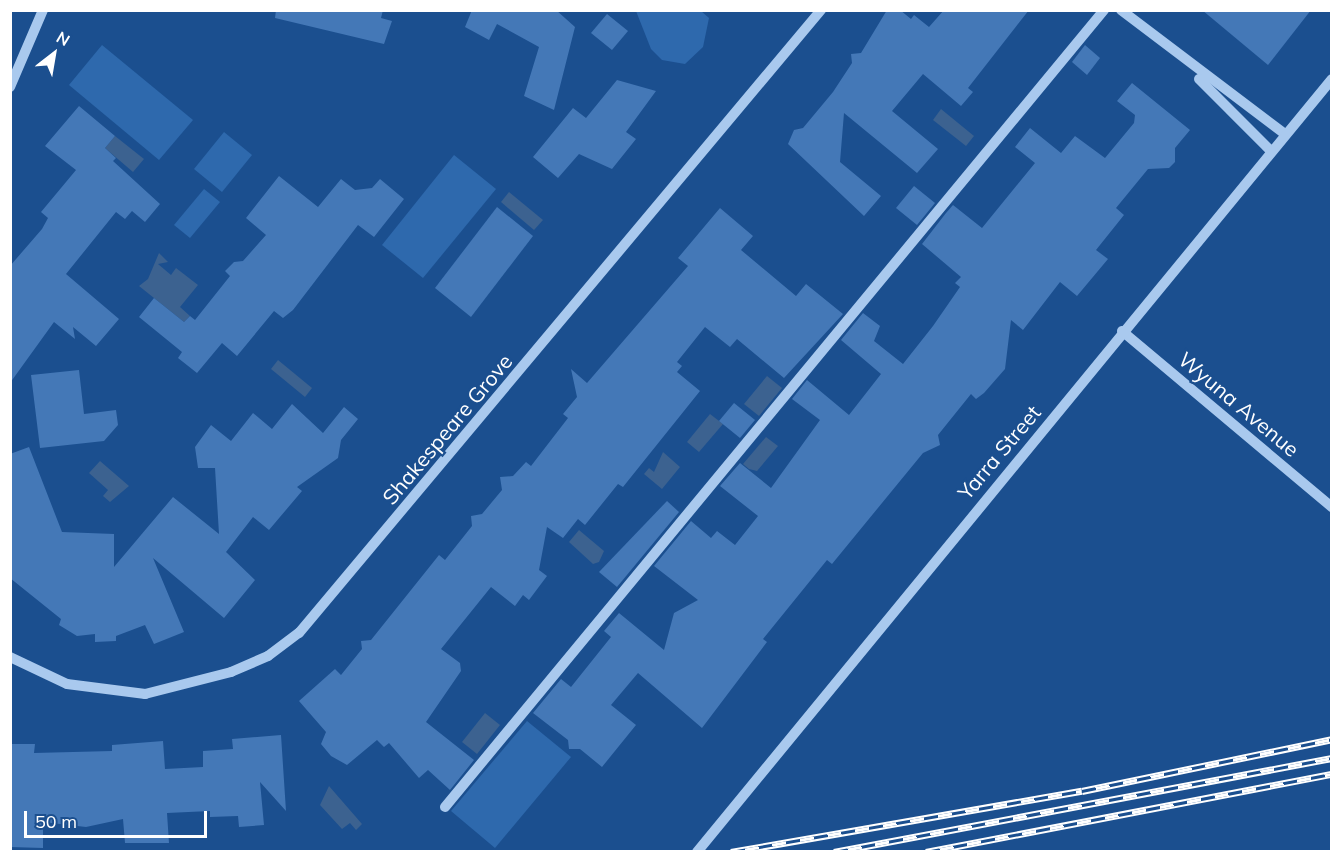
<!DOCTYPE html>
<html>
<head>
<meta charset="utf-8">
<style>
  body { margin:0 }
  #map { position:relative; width:1342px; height:862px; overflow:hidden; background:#1b4f8f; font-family:Mulish,sans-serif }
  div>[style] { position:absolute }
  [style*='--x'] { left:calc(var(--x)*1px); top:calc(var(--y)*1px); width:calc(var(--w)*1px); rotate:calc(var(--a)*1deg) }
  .green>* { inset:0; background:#2e69ad }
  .water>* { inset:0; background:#3c6290 }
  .building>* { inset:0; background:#4478b7 }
  .minor>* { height:10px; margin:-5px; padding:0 5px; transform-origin:5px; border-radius:5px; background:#a9c9ee }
  .rail>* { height:7px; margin-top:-3.5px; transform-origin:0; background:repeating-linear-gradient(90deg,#1b4f8f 0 14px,#fff 0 28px); box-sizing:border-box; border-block:2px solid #fff }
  span { translate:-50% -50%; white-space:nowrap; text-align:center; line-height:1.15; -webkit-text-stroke:4.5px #1b4f8f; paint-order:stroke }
  .street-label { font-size:21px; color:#fff }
  .frame { position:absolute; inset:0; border:12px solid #fff; pointer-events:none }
  .north { position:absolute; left:24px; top:24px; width:60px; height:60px; -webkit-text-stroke:4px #1b4f8f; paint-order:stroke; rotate:31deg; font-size:16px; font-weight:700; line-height:24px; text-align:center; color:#fff }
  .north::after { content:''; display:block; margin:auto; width:21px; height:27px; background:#fff; clip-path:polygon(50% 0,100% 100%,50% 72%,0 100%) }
  .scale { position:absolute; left:24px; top:811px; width:183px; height:27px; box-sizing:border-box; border:3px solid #fff; border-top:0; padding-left:8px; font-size:18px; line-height:21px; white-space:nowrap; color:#fff; -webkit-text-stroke:4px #1b4f8f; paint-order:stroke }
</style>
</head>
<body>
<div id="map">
  <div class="green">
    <div style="clip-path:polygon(636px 11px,701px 11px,709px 18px,703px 47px,685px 64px,662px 60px,651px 49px)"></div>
    <div style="clip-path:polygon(102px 45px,193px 120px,159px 160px,69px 85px)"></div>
    <div style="clip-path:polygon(224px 132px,252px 155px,222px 192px,194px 169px)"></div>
    <div style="clip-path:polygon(454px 155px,496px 189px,423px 278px,382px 245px)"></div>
    <div style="clip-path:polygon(204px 189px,220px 202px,190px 238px,174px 225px)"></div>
    <div style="clip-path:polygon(527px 721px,571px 757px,495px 848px,451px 811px)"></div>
  </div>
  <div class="water">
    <div style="clip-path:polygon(941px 109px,974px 136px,966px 146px,933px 120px)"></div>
    <div style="clip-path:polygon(115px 136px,144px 159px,133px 172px,105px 148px)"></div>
    <div style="clip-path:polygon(509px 192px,543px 220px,534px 230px,501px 202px)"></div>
    <div style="clip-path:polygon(159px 253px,168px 262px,158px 264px,171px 275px,176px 268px,198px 285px,180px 307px,190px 316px,184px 322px,139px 286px,148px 279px)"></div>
    <div style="clip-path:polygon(278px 360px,312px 388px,305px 397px,271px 369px)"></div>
    <div style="clip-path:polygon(767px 376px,782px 388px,759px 416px,744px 404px)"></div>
    <div style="clip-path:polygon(710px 414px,723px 424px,699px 452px,687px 442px)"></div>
    <div style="clip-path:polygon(766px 437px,778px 446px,757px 471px,749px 469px,743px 464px)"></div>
    <div style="clip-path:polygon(663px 452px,680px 467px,662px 489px,644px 474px,649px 468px,654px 472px)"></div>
    <div style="clip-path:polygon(100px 461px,129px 486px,110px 502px,103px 496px,108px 490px,89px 473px)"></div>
    <div style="clip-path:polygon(579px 530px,604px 551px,599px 562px,593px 564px,569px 542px)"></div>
    <div style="clip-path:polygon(485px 713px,500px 725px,477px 754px,462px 742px)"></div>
    <div style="clip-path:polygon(329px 786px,362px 824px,356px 830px,350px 823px,342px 829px,320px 805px)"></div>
  </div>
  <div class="building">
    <div style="clip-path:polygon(276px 10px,383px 10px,381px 18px,392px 21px,384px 44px,275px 18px)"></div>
    <div style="clip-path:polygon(472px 10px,556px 10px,575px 27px,554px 110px,524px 96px,539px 47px,497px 24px,489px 40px,465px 27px)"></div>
    <div style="clip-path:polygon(887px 10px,900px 10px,911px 19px,914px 15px,929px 27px,944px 10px,1029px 10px,968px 88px,973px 92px,961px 106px,923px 74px,892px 111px,938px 149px,917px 173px,844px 113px,840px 162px,881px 196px,864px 216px,788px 144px,794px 130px,803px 128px,833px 92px,852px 63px,851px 54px,861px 53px)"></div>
    <div style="clip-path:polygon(1202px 10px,1311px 10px,1268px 65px)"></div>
    <div style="clip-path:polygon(607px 14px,628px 31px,612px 50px,591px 33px)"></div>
    <div style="clip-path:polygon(1085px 45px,1100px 58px,1087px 75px,1072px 62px)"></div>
    <div style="clip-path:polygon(617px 80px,656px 91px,626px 132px,636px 139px,612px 169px,579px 154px,558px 178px,533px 157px,573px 108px,586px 118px)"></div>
    <div style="clip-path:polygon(1132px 83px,1190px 130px,1175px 148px,1175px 162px,1169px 168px,1148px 169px,1116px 208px,1124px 215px,1096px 250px,1108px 259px,1077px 296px,1060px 282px,1023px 330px,1011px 320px,1005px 369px,984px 393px,976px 399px,971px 394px,938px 435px,940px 445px,923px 453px,832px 564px,827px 560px,763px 639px,767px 642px,702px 728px,638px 673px,611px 705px,636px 725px,602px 767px,580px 749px,569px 749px,568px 740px,533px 713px,561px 679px,571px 687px,611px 637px,604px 631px,619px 613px,664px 650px,674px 613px,698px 600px,654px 566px,691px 521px,711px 538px,717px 531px,735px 545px,758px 516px,720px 486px,740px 463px,771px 488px,820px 420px,792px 399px,807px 380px,849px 415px,881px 374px,841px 340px,863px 313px,880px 326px,874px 341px,903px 364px,933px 326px,960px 287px,955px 283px,961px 277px,922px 244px,946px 213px,953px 205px,982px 228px,1035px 163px,1015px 147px,1030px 128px,1061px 153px,1075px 136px,1105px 158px,1134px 123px,1135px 115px,1117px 101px)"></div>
    <div style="clip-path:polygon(79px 106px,115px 136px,105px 148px,116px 158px,113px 161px,160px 204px,145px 222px,132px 211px,125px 219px,116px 212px,66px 274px,119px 319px,96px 346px,73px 327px,75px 339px,54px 322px,10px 383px,10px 266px,42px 229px,48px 218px,41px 212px,76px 170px,45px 146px)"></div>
    <div style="clip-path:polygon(279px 176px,318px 207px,341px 179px,355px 190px,372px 188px,380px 179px,404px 199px,374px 237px,358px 225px,293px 310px,283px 318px,274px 311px,237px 356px,222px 343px,197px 373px,178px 358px,182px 352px,139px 317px,154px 298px,184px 322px,190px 316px,195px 320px,230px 276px,225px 271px,234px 262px,243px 261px,266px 235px,246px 218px)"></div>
    <div style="clip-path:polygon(914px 186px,935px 203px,917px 225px,896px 208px)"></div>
    <div style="clip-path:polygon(497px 207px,533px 236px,471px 317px,435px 288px)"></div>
    <div style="clip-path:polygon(720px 208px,753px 236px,741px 250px,796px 296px,806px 284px,843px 314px,784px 378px,737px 339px,730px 347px,705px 327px,677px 362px,682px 366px,677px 372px,700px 391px,623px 487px,618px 484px,585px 525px,578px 519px,563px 538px,547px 527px,539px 570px,547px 576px,529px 600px,523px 595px,515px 606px,491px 587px,441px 649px,460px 663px,461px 671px,426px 722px,474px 760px,450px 790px,428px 770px,419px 778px,389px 743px,384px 747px,377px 740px,347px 765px,331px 756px,321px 744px,326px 732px,299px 701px,335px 669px,341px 675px,362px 649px,361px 641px,371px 640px,439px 555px,445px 560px,472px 526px,471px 516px,482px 514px,502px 490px,500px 477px,513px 476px,526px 462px,531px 466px,568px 418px,563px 414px,577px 397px,571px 369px,587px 383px,688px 266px,678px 258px)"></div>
    <div style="clip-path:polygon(79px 370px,84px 414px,116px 410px,118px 425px,104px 441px,40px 448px,31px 375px)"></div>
    <div style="clip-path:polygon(734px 403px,755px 420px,740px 438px,719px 421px)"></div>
    <div style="clip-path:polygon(292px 404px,323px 433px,344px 407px,358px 419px,341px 440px,338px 458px,297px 487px,302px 491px,269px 530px,253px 517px,226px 552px,255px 580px,224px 618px,153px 558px,184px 632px,154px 644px,145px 625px,116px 636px,116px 641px,95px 642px,95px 634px,77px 636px,59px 625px,61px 619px,10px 578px,10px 454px,29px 447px,62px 532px,114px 534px,114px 567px,173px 497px,219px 534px,215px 468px,198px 468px,195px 447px,211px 425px,231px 441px,253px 413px,272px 429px)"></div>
    <div style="clip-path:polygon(667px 501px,679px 512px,617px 587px,599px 572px)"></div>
    <div style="clip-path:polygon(281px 735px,286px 811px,260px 782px,264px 825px,239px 827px,238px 816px,210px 817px,210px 811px,167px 813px,169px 843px,125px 843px,123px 819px,86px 827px,43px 822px,43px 848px,10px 847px,10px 744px,35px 744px,34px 753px,112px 751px,112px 745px,163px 741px,165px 769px,203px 767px,203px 751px,233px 749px,232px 739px)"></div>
  </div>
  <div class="minor">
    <div style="--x:1121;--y:10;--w:206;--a:37.1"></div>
    <div style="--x:1199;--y:79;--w:102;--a:45"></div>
    <div style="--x:10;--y:87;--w:84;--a:-66.8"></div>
    <div style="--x:1122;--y:331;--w:274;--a:40"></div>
    <div style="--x:10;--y:657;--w:63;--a:25.3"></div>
    <div style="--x:67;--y:684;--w:79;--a:7.3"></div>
    <div style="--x:145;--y:694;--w:89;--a:-14.3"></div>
    <div style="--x:231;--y:672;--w:40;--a:-23.4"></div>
    <div style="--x:268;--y:656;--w:39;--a:-37"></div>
    <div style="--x:299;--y:633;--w:813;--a:-50.04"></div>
    <div style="--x:445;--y:807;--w:1034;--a:-50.41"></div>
    <div style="--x:697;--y:852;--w:1000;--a:-50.6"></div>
  </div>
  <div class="rail">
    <div style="--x:731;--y:852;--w:356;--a:-9.9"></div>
    <div style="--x:1082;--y:791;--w:255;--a:-11.7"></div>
    <div style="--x:834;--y:852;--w:507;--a:-10.69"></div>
    <div style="--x:926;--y:852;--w:413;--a:-10.9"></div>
  </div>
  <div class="street-label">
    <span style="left:1239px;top:404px;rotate:40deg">Wyuna Avenue</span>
    <span style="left:447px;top:429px;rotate:-50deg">Shakespeare Grove</span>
    <span style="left:999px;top:452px;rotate:-50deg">Yarra Street</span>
  </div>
  <div class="frame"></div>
  <div class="north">N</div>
  <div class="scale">50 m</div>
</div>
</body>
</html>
